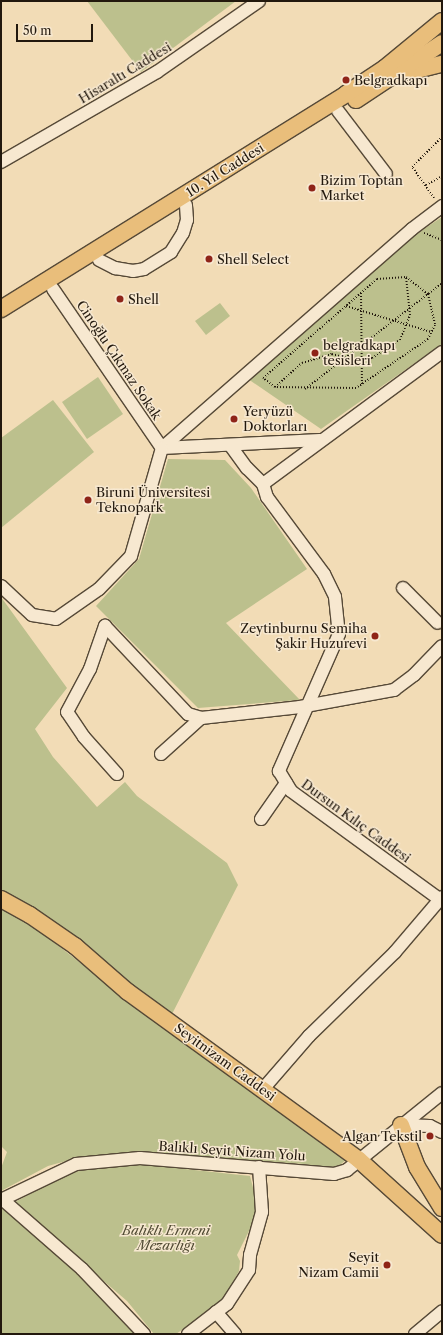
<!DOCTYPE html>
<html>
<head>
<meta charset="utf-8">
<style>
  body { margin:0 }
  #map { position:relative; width:443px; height:1335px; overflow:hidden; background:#f2dcb6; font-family:"Libre Caslon Text",serif }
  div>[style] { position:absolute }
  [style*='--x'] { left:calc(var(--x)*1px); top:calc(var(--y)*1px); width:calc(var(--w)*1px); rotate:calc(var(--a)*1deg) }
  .green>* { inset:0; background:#bcc08d }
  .path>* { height:2px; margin-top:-1px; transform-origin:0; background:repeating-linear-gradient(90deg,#22180d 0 1px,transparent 0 3px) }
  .roads { filter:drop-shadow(1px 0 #564937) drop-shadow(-1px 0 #564937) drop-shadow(0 1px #564937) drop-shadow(0 -1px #564937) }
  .minor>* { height:12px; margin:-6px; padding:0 6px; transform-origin:6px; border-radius:6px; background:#f7e8d0 }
  .major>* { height:16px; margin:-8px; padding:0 8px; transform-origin:8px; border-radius:8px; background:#e9be7b }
  .dots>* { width:11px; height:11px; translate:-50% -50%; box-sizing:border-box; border:2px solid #f7e8d0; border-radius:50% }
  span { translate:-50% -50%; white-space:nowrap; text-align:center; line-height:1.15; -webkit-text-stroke:3px #f7e8d0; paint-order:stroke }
  .street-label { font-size:13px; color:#22180d }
  .poi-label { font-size:13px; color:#22180d }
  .left { translate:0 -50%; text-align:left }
  .right { translate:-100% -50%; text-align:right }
  .park-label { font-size:13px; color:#504a33; font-style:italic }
  .frame { position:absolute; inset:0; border:2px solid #22180d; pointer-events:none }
  .scale { position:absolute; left:16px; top:24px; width:77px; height:18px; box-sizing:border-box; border:2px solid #22180d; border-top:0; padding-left:5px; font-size:12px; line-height:14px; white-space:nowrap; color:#22180d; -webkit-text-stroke:3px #f7e8d0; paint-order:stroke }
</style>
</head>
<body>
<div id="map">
  <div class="green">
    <div style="clip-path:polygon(87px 1px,236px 1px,141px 72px)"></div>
    <div style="clip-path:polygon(442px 217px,442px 344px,321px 429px,248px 379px,409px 239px)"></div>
    <div style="clip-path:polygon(220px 303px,230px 316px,206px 335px,195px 321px)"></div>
    <div style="clip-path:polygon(98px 377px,123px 414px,87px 439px,62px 402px)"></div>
    <div style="clip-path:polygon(53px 400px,94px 452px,1px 528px,1px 438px)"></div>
    <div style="clip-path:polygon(168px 459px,225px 460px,251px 488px,307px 569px,226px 623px,300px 700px,198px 708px,96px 606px,139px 559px)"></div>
    <div style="clip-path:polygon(1px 597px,67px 688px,35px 729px,53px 757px,97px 807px,125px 782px,137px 796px,227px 863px,238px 885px,171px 1016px,1px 893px)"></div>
    <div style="clip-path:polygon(1px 908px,31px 924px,145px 1014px,347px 1159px,340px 1165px,328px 1168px,304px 1164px,136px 1153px,77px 1158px,48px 1166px,1px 1191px,1px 1168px,7px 1152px,1px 1146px)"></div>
    <div style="clip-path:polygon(139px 1164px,250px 1176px,259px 1211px,237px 1255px,240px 1261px,239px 1271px,223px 1301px,176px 1334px,154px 1334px,127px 1301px,13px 1203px,79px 1168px)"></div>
    <div style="clip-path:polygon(6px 1207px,85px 1275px,137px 1334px,1px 1334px,1px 1209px)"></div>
  </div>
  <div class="path">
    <div style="--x:426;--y:185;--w:18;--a:-29"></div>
    <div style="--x:434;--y:198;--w:38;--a:-125"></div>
    <div style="--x:412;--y:167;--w:42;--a:-45"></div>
    <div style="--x:424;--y:233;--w:19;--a:21"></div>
    <div style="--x:406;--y:277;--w:28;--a:38"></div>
    <div style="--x:428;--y:294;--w:32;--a:77"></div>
    <div style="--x:435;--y:325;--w:16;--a:117"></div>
    <div style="--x:428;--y:339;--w:87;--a:145.8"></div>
    <div style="--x:356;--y:388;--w:81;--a:-179.3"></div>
    <div style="--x:275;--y:387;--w:15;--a:-143"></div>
    <div style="--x:263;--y:378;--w:151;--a:-41"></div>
    <div style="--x:377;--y:279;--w:29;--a:-4"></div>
    <div style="--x:361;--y:293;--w:91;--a:89.4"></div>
    <div style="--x:346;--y:306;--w:89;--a:17"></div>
    <div style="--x:275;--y:387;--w:36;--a:-42"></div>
    <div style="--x:302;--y:363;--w:31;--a:-17"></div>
    <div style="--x:332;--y:354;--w:22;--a:16"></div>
    <div style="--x:353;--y:360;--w:19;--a:-6"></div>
    <div style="--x:372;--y:358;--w:33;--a:-33"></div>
    <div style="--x:400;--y:340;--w:27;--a:-68"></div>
    <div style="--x:410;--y:315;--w:38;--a:-96"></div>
    <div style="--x:305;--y:389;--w:173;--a:-37.7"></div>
  </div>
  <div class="roads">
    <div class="minor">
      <div style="--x:338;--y:111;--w:79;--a:52.7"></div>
      <div style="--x:1;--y:162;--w:180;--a:-30"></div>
      <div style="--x:157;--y:72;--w:124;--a:-34.8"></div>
      <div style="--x:99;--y:260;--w:18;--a:27"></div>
      <div style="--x:115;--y:268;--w:18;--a:9"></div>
      <div style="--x:133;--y:271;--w:11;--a:-10"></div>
      <div style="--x:144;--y:269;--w:32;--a:-32"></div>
      <div style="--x:171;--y:252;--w:22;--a:-58"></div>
      <div style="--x:183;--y:233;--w:14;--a:-73"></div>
      <div style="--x:187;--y:220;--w:15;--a:-94"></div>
      <div style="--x:53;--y:289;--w:193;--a:55.6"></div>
      <div style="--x:230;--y:445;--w:29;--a:54"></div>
      <div style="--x:247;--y:468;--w:23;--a:45"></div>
      <div style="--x:263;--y:484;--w:14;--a:73"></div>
      <div style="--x:267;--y:497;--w:96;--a:53.5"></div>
      <div style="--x:324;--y:574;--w:25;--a:64"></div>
      <div style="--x:335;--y:597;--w:37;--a:84"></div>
      <div style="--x:339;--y:634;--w:150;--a:113.7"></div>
      <div style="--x:279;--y:771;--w:23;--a:59"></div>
      <div style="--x:291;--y:791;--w:187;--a:36.1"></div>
      <div style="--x:162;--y:448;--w:332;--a:-41.2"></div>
      <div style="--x:412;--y:229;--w:38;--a:-37"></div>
      <div style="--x:162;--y:448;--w:158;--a:-2.9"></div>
      <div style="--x:263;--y:484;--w:222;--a:-36.4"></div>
      <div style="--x:1;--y:586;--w:42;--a:43.1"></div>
      <div style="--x:32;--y:615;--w:24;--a:9"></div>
      <div style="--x:56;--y:619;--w:52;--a:-34.9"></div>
      <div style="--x:99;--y:589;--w:46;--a:-45.9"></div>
      <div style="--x:131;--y:556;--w:112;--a:-74"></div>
      <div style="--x:403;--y:588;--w:49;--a:45"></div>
      <div style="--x:161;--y:754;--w:54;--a:-42"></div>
      <div style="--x:117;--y:774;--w:50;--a:-131.7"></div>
      <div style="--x:84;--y:737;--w:30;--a:-124"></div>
      <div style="--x:67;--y:712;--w:49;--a:-61.9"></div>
      <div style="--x:90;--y:669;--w:46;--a:-70.8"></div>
      <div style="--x:105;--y:626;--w:121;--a:46.7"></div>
      <div style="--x:188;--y:714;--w:14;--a:17"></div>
      <div style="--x:201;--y:718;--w:100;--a:-6.3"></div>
      <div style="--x:300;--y:707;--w:96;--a:-10.3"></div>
      <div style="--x:394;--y:690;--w:25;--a:-37"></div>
      <div style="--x:414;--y:675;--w:40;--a:-46"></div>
      <div style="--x:261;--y:819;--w:44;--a:-55.2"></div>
      <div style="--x:263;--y:1089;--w:70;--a:-49"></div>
      <div style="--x:309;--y:1036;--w:120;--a:-44.3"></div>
      <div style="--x:395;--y:952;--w:72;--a:-49.5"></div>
      <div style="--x:401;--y:1125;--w:29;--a:2"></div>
      <div style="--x:430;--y:1126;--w:13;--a:27"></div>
      <div style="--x:2;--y:1199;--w:106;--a:41.2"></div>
      <div style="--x:82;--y:1269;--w:90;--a:46.4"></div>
      <div style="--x:1;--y:1200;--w:83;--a:-25.6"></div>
      <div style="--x:76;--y:1164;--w:64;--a:-5.4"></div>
      <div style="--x:140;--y:1158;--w:195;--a:4.7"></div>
      <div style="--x:334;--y:1174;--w:14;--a:-17"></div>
      <div style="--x:347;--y:1170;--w:122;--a:-39"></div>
      <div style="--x:216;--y:1312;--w:29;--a:49"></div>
      <div style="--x:188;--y:1334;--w:49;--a:-37.6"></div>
      <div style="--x:227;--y:1304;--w:40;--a:-57.1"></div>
      <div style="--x:249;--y:1270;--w:15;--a:-86"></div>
      <div style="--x:250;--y:1255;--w:45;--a:-74.4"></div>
      <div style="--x:262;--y:1212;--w:45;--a:-93.8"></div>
      <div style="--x:415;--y:1334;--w:35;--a:-40"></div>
    </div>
    <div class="major">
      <div style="--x:409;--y:72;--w:34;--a:-14"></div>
      <div style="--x:356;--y:100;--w:103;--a:-33.5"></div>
      <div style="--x:1;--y:309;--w:407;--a:-31.9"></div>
      <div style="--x:346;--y:94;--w:47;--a:-33.7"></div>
      <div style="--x:385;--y:68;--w:74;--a:-39.5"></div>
      <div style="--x:1;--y:899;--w:33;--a:29"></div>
      <div style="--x:30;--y:915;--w:55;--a:34.6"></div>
      <div style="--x:75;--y:946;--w:70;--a:41"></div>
      <div style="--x:128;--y:992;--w:284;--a:36"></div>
      <div style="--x:358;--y:1159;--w:113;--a:42.1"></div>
      <div style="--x:401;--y:1125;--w:45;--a:69.1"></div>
      <div style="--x:417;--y:1167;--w:48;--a:58.6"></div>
    </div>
  </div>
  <div class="dots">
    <div style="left:346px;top:80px;background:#8f2418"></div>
    <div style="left:312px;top:188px;background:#8f2418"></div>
    <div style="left:209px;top:259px;background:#8f2418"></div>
    <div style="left:120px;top:299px;background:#8f2418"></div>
    <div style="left:315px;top:353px;background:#8f2418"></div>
    <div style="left:234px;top:419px;background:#8f2418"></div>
    <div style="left:88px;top:500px;background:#8f2418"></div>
    <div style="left:375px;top:636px;background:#8f2418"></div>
    <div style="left:430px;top:1136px;background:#8f2418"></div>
    <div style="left:387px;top:1265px;background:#8f2418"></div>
  </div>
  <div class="street-label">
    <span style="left:125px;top:73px;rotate:-31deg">Hisaraltı Caddesi</span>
    <span style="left:225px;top:170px;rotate:-32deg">10. Yıl Caddesi</span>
    <span style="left:119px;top:360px;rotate:56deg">Cinoğlu Çıkmaz Sokak</span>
    <span style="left:356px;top:821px;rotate:36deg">Dursun Kılıç Caddesi</span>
    <span style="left:225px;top:1062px;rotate:36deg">Seyitnizam Caddesi</span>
    <span style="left:232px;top:1151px;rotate:4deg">Balıklı Seyit Nizam Yolu</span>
  </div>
  <div class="poi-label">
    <span class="left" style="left:354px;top:80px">Belgradkapı</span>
    <span class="left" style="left:320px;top:188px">Bizim Toptan<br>Market</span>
    <span class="left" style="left:217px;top:259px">Shell Select</span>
    <span class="left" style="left:128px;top:299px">Shell</span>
    <span class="left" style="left:323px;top:353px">belgradkapı<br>tesisleri</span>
    <span class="left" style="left:243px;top:419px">Yeryüzü<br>Doktorları</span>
    <span class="left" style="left:96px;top:500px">Biruni Üniversitesi<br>Teknopark</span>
    <span class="right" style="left:367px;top:636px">Zeytinburnu Semiha<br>Şakir Huzurevi</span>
    <span class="right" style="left:422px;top:1136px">Algan Tekstil</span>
    <span class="right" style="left:379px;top:1265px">Seyit<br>Nizam Camii</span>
  </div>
  <div class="park-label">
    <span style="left:166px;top:1238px">Balıklı Ermeni<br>Mezarlığı</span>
  </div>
  <div class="frame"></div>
  <div class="scale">50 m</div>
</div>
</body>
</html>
